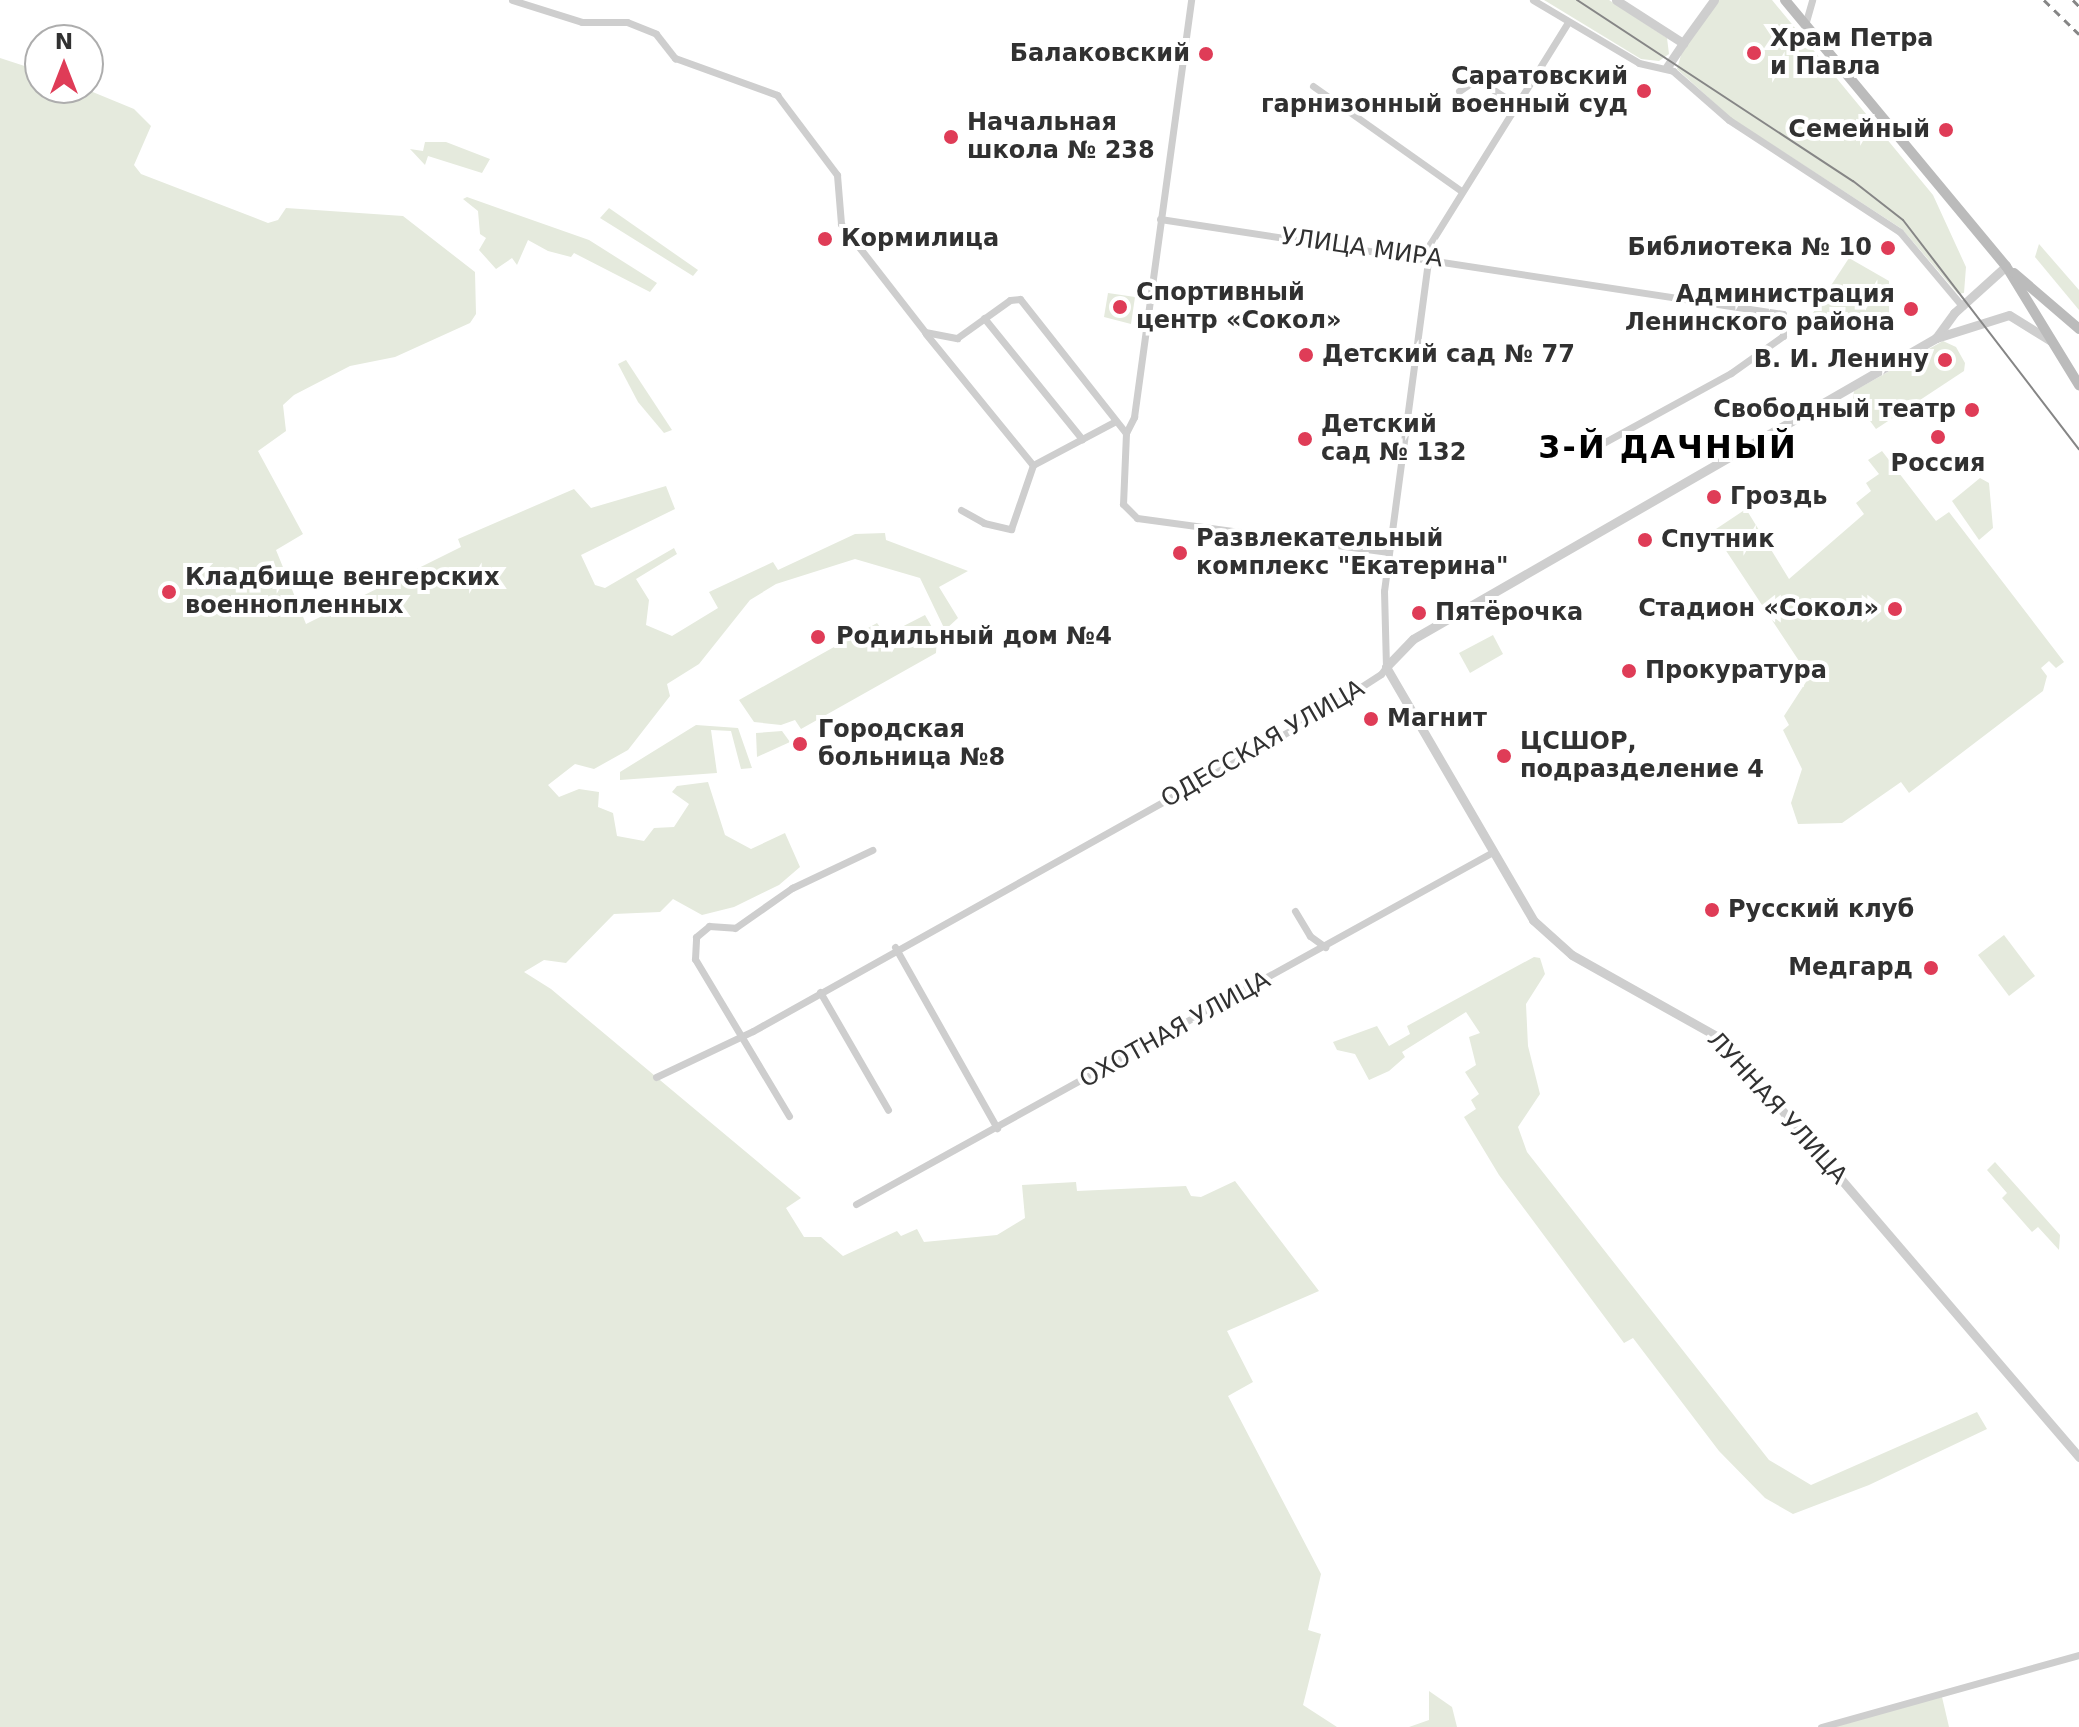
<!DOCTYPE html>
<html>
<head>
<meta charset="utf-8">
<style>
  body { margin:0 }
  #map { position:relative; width:2079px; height:1727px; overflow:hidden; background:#fff; font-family:"DejaVu Sans",sans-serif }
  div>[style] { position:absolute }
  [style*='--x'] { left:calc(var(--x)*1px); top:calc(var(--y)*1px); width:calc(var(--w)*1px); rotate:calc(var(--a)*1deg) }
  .green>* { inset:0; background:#e5eadd }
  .minor>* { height:7px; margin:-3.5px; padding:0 3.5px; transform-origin:3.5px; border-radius:3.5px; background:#cecece }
  .tertiary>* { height:9px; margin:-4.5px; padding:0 4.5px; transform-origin:4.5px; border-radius:4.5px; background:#cecece }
  .secondary>* { height:10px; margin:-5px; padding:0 5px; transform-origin:5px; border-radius:5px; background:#bbb }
  .tram>* { height:2px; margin:-1px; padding:0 1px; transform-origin:1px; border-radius:1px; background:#868686 }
  .rail>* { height:3px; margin-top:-1.5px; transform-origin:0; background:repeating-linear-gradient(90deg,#868686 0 8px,transparent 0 14px) }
  .dots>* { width:22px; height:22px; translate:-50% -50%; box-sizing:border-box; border:4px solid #fff; border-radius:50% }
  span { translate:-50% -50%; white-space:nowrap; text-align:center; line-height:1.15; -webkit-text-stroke:8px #fff; paint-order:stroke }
  .poi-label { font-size:24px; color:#313131; font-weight:700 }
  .left { translate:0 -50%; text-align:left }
  .right { translate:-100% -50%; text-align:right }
  .street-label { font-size:24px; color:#313131 }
  .district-label { font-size:32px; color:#000; font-weight:700; letter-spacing:2px }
  .north { position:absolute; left:24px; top:24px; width:80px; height:80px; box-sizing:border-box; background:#fff; border:2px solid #adadad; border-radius:50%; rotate:0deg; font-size:22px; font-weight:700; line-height:32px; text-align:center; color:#313131 }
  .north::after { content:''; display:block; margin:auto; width:28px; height:36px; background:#df3c57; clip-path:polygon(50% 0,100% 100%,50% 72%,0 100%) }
</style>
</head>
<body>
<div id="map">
  <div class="green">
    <div style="clip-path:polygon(1544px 0,1609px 0,1667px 38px,1669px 54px,1659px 61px,1641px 59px)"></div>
    <div style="clip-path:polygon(1718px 0,1772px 0,1933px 195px,1966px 267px,1964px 293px,1958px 294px,1902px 229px,1731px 118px,1677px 69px,1683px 48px)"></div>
    <div style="clip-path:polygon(0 58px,40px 71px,40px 88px,83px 88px,134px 109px,151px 126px,134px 165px,141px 174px,268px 223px,278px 220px,286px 208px,403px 216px,475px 272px,476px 314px,470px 323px,395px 357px,350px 366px,294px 395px,283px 405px,286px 431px,258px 451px,303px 534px,276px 550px,306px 624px,461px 547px,458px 539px,574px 489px,591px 508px,666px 486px,675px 509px,581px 555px,595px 585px,605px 588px,674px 548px,677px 554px,636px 579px,649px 600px,646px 625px,672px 636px,718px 608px,709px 592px,773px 562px,778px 570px,855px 534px,885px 533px,886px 540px,968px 571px,939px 587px,958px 618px,945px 630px,920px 578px,855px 559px,776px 584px,750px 600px,699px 664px,667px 684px,670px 696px,628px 750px,594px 769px,575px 764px,548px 785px,559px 797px,579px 789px,599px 792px,598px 807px,613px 813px,617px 836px,644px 841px,654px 828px,674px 827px,689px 804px,672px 792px,677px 786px,708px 782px,725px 835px,751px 849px,785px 833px,800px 867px,779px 885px,734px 907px,702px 915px,673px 899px,660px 912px,614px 914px,566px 963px,544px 960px,524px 972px,551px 989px,801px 1198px,786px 1208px,804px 1237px,821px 1237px,843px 1256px,897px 1231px,901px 1236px,917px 1229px,924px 1242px,997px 1235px,1025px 1218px,1022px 1185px,1076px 1182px,1077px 1191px,1186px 1186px,1191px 1196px,1201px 1197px,1235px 1181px,1319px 1291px,1227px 1331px,1253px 1382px,1228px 1396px,1321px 1574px,1308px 1630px,1321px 1634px,1303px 1705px,1337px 1727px,0 1727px)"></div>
    <div style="clip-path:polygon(425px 142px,446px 142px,490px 159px,482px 173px,428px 156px,425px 165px,410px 149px,423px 151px)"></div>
    <div style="clip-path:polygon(467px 197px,589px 240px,657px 283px,650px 292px,574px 253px,571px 257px,548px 251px,528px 240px,517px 265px,512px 258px,496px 269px,479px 250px,486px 238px,480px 234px,478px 211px,463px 199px)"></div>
    <div style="clip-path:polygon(609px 208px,698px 270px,693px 276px,600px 218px)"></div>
    <div style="clip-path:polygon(2039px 244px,2079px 290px,2079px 310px,2035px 257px)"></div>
    <div style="clip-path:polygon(1849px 258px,1889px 281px,1889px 320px,1813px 313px)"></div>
    <div style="clip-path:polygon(1108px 293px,1135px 297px,1131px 324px,1104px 317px)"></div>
    <div style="clip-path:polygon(1943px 341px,1956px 347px,1965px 363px,1964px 371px,1876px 429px,1853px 398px,1854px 391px)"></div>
    <div style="clip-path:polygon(626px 360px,672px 430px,664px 433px,638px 402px,618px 364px)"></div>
    <div style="clip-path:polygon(1882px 451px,1936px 521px,1949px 512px,2064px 662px,2056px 668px,2049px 661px,2041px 668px,2047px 676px,2043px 691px,1909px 793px,1901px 782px,1842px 823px,1798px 824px,1791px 803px,1802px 769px,1783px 730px,1789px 725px,1784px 716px,1806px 682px,1805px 670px,1713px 531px,1746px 509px,1789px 579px,1864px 514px,1856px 503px,1871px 491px,1866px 483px,1879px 474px,1868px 460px)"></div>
    <div style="clip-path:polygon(1980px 478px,1989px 483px,1993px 528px,1979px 540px,1952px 501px)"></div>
    <div style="clip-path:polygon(925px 615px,937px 636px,936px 653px,801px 729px,795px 720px,781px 725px,754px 722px,739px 700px,877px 623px,886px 635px)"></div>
    <div style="clip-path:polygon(1493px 635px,1503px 654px,1470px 673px,1459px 653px)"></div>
    <div style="clip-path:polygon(696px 725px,738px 728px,752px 768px,741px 769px,731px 731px,711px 730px,717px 773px,620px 780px,620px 772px)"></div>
    <div style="clip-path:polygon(782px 731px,790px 742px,757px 757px,756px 733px)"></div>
    <div style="clip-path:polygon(2004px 935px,2035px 976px,2009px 996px,1978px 955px)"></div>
    <div style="clip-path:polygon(1534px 957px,1540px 958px,1545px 974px,1526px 1004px,1528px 1046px,1540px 1094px,1518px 1127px,1527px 1152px,1769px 1460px,1811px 1485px,1977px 1412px,1987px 1429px,1869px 1485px,1793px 1514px,1765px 1498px,1719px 1451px,1633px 1338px,1624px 1343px,1499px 1175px,1464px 1117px,1476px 1109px,1471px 1100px,1479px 1094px,1465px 1072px,1476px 1065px,1469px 1037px,1480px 1033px,1466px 1012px,1402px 1052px,1405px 1057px,1389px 1071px,1369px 1080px,1355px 1054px,1337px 1050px,1333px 1042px,1377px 1026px,1389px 1046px,1410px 1034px,1407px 1026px)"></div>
    <div style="clip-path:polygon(1995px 1162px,2060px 1235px,2059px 1250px,2038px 1227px,2032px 1232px,2002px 1198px,2007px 1193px,1987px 1170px)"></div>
    <div style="clip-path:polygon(1429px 1691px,1452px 1707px,1457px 1727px,1409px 1727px,1429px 1720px)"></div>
    <div style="clip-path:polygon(1942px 1697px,1949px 1727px,1835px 1727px,1873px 1714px)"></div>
  </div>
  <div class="minor">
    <div style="--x:512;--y:0;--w:73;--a:17.4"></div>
    <div style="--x:582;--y:22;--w:45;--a:0"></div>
    <div style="--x:627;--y:22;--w:31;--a:22"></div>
    <div style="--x:656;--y:34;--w:31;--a:52"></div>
    <div style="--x:675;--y:58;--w:109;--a:19.9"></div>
    <div style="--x:777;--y:95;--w:100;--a:53.1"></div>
    <div style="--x:837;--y:175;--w:49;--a:85.3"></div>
    <div style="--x:841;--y:224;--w:137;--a:52.1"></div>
    <div style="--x:925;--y:332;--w:33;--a:11"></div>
    <div style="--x:957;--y:338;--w:65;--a:-35.6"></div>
    <div style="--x:1010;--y:300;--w:10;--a:-6"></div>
    <div style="--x:1020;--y:299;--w:171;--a:51.7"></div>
    <div style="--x:1126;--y:433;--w:18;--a:-63"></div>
    <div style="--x:1134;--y:417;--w:421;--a:-82.2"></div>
    <div style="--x:1533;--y:0;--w:123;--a:30.7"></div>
    <div style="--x:1639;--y:63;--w:35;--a:13"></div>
    <div style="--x:1673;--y:71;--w:74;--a:41.2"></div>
    <div style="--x:1729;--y:120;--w:204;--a:33.2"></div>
    <div style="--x:1900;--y:232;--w:97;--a:50"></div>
    <div style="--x:1805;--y:25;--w:26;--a:-74"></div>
    <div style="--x:1313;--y:86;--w:180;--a:35.3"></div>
    <div style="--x:1459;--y:91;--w:22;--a:-34"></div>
    <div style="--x:1477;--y:79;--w:45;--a:33.3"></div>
    <div style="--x:1160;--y:219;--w:630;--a:8.67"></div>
    <div style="--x:1783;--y:314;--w:22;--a:90"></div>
    <div style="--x:1783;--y:336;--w:64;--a:144.6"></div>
    <div style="--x:1731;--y:373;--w:171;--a:151.3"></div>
    <div style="--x:984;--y:318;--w:156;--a:51"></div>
    <div style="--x:926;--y:334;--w:169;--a:50.8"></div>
    <div style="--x:1126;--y:433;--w:71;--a:92.4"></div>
    <div style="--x:1123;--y:504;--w:20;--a:45"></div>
    <div style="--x:1137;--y:518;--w:254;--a:7.7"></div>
    <div style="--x:961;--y:510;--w:26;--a:29"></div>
    <div style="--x:984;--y:523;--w:28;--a:13"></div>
    <div style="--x:1011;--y:529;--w:68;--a:-71"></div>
    <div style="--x:1033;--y:465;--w:92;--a:-28"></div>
    <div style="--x:1295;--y:911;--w:29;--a:59"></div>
    <div style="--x:1310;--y:936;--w:19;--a:36"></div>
    <div style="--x:895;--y:947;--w:208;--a:60.6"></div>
    <div style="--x:820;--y:992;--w:136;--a:60"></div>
    <div style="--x:656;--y:1077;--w:107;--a:-25.4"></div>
    <div style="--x:753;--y:1031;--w:642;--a:-29.2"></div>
    <div style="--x:1313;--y:718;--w:81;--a:-32.9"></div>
    <div style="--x:1381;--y:674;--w:9;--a:-54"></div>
    <div style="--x:1386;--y:667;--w:76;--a:-91.5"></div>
    <div style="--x:1384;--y:591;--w:350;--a:-82.4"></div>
    <div style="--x:1430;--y:244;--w:261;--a:-58.1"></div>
    <div style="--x:789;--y:1116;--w:183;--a:-120.9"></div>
    <div style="--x:695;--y:959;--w:22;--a:-87"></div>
    <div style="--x:696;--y:937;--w:17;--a:-40"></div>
    <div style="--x:709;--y:926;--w:26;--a:4"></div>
    <div style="--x:735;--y:928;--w:70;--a:-35.1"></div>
    <div style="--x:792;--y:888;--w:89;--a:-25.4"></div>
    <div style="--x:856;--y:1204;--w:726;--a:-28.93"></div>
    <div style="--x:1821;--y:1727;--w:268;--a:-15.6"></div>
  </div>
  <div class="tertiary">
    <div style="--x:1616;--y:0;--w:80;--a:32.7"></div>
    <div style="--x:1683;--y:43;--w:53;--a:-54.2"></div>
    <div style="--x:1667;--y:67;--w:29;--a:-56"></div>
    <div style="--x:1936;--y:338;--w:31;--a:-54"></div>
    <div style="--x:1954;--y:313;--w:70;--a:-42.1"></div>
    <div style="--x:2051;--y:341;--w:49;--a:-148.2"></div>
    <div style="--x:2009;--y:315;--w:77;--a:162.5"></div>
    <div style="--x:1936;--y:338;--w:603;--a:150.08"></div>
    <div style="--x:1413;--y:639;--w:39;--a:134"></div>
    <div style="--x:1386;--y:667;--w:293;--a:59.8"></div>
    <div style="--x:1533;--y:920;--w:52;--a:41.9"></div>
    <div style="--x:1572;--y:955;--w:170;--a:29.3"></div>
    <div style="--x:1720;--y:1038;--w:552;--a:49.41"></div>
  </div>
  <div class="secondary">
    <div style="--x:1785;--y:0;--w:346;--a:50.3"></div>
    <div style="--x:2006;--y:266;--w:140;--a:58.5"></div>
    <div style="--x:2014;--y:273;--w:86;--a:40.7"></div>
  </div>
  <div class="tram">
    <div style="--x:1577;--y:0;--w:330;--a:33.3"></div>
    <div style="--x:1853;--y:181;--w:63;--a:38"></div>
    <div style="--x:1903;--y:220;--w:289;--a:52.5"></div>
  </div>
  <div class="rail">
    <div style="--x:2044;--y:0;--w:49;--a:44.2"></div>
    <div style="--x:2073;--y:0;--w:8;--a:45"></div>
  </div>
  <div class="dots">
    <div style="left:1754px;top:53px;background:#df3c57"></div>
    <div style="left:1206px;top:54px;background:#df3c57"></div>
    <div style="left:1644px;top:91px;background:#df3c57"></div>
    <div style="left:1946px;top:130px;background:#df3c57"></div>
    <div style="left:951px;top:137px;background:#df3c57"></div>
    <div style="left:825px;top:239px;background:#df3c57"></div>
    <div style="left:1888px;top:248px;background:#df3c57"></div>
    <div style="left:1120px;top:307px;background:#df3c57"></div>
    <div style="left:1911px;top:309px;background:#df3c57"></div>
    <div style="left:1306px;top:355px;background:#df3c57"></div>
    <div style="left:1945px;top:360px;background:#df3c57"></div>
    <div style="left:1972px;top:410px;background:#df3c57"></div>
    <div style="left:1938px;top:437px;background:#df3c57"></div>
    <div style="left:1305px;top:439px;background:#df3c57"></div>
    <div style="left:1714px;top:497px;background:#df3c57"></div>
    <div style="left:1645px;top:540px;background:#df3c57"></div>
    <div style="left:1180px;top:553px;background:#df3c57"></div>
    <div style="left:169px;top:592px;background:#df3c57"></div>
    <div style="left:1895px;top:609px;background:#df3c57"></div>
    <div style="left:1419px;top:613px;background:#df3c57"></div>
    <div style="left:818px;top:637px;background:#df3c57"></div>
    <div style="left:1629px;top:671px;background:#df3c57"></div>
    <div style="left:1371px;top:719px;background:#df3c57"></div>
    <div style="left:800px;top:744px;background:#df3c57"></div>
    <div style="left:1504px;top:756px;background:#df3c57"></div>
    <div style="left:1712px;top:910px;background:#df3c57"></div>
    <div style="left:1931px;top:968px;background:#df3c57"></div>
  </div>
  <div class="poi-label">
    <span class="left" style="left:1770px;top:53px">Храм Петра<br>и Павла</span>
    <span class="right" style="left:1190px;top:54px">Балаковский</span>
    <span class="right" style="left:1628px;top:91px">Саратовский<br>гарнизонный военный суд</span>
    <span class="left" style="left:967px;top:137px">Начальная<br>школа № 238</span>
    <span class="right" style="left:1930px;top:130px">Семейный</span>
    <span class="left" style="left:841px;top:239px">Кормилица</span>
    <span class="right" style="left:1872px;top:248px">Библиотека № 10</span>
    <span class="left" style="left:1136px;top:307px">Спортивный<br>центр «Сокол»</span>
    <span class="right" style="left:1895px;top:309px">Администрация<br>Ленинского района</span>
    <span class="left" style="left:1322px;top:355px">Детский сад № 77</span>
    <span class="right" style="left:1929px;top:360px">В. И. Ленину</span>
    <span class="right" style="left:1956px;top:410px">Свободный театр</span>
    <span class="left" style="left:1321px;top:439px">Детский<br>сад № 132</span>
    <span style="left:1938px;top:464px">Россия</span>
    <span class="left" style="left:1730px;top:497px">Гроздь</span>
    <span class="left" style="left:1196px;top:553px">Развлекательный<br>комплекс "Екатерина"</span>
    <span class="left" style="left:1661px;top:540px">Спутник</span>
    <span class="left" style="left:185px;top:592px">Кладбище венгерских<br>военнопленных</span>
    <span class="right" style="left:1879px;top:609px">Стадион «Сокол»</span>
    <span class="left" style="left:1435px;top:613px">Пятёрочка</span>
    <span class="left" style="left:836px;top:637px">Родильный дом №4</span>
    <span class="left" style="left:1645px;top:671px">Прокуратура</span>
    <span class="left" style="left:1387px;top:719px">Магнит</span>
    <span class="left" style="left:818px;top:744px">Городская<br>больница №8</span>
    <span class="left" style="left:1520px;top:756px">ЦСШОР,<br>подразделение 4</span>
    <span class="left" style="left:1728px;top:910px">Русский клуб</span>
    <span class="right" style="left:1913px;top:968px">Медгард</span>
  </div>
  <div class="street-label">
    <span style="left:1362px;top:248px;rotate:8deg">УЛИЦА МИРА</span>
    <span style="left:1263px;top:744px;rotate:-30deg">ОДЕССКАЯ УЛИЦА</span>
    <span style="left:1175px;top:1030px;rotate:-29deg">ОХОТНАЯ УЛИЦА</span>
    <span style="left:1777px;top:1108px;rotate:48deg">ЛУННАЯ УЛИЦА</span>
  </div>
  <div class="district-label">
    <span style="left:1668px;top:447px">3-Й ДАЧНЫЙ</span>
  </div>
  <div class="north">N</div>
</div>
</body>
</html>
